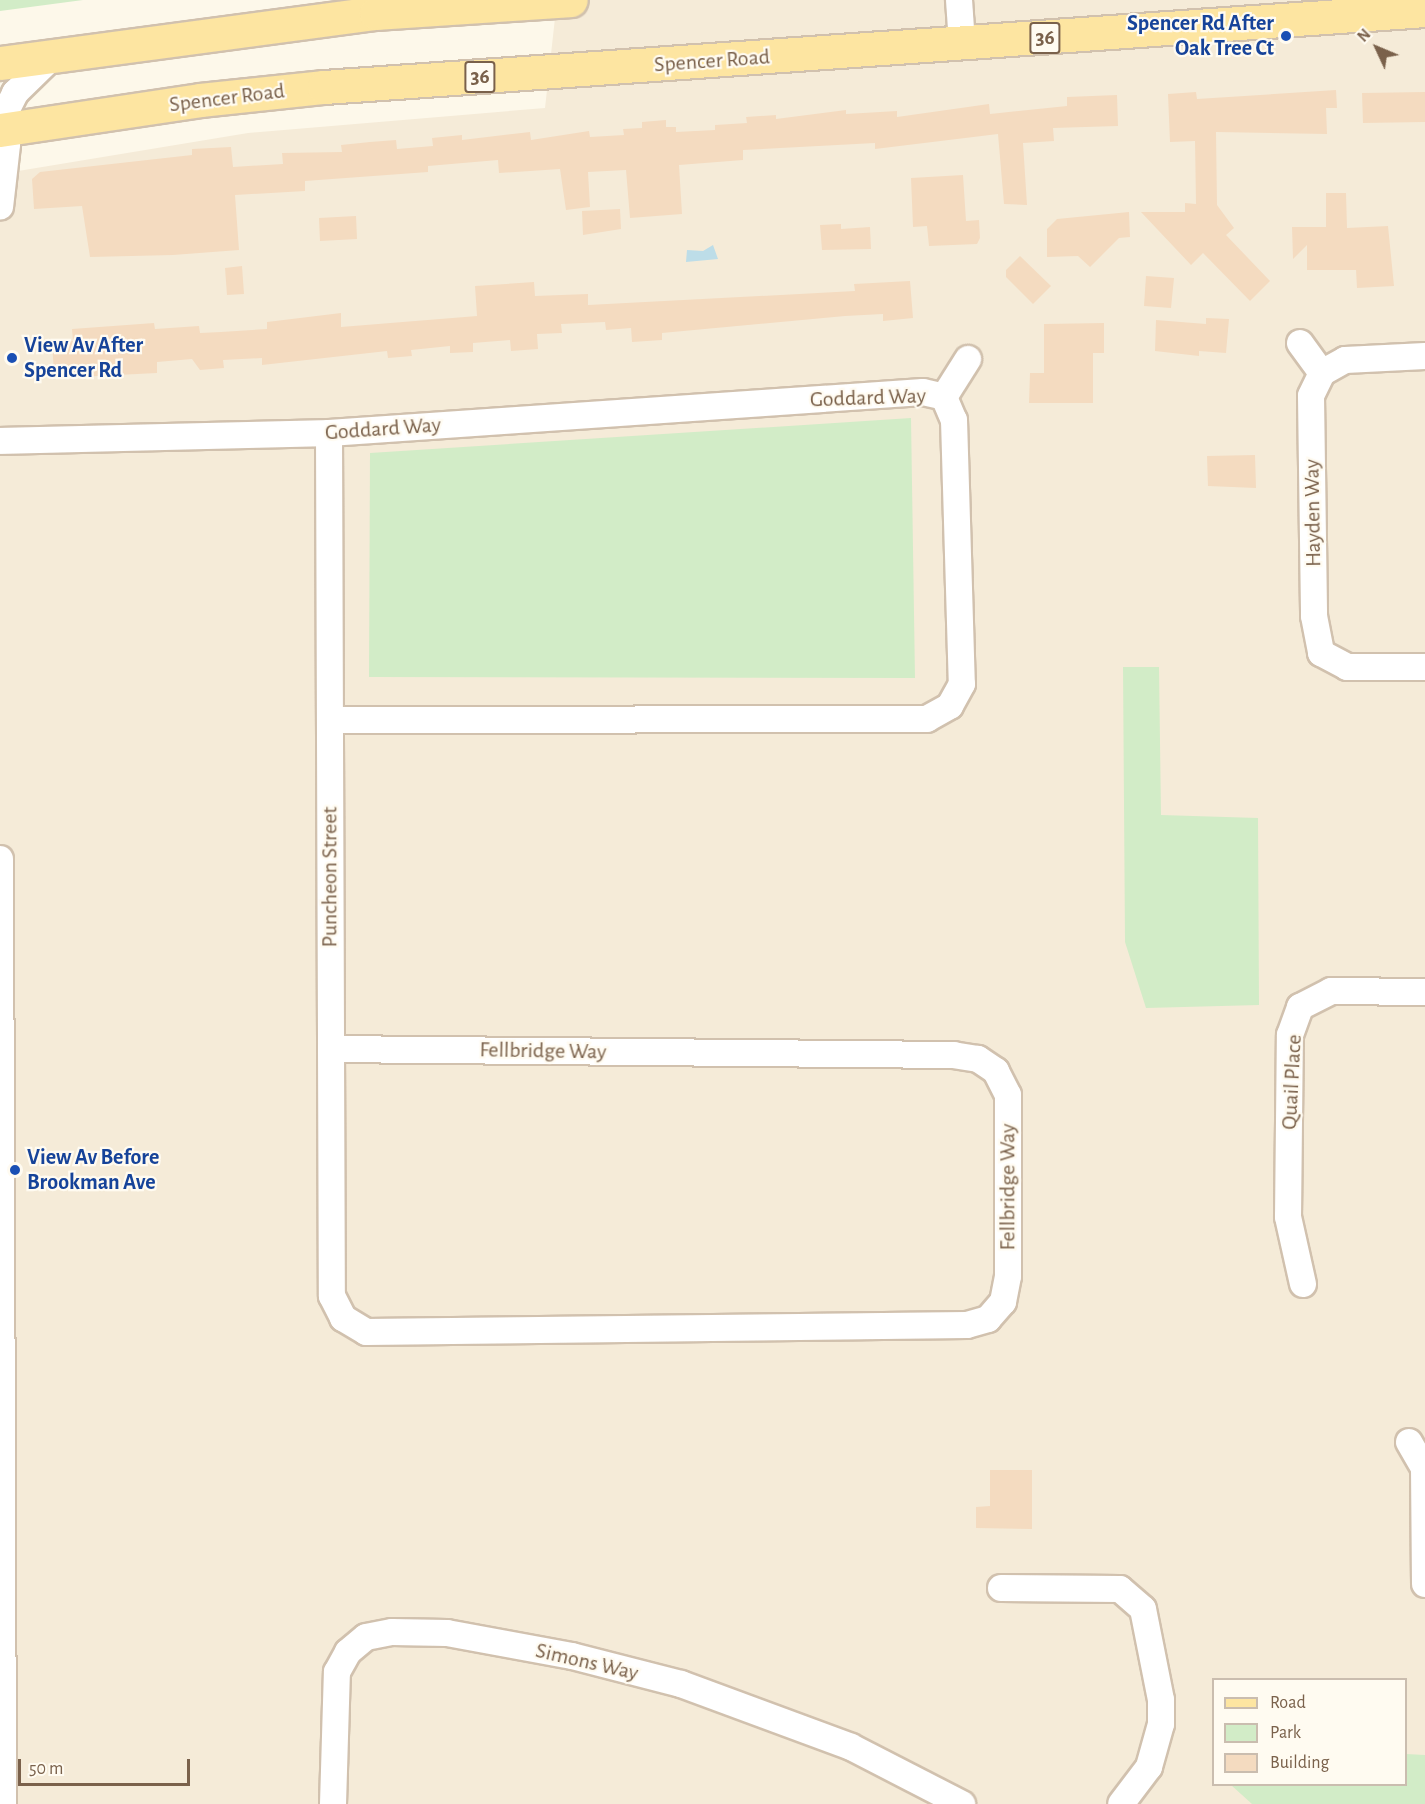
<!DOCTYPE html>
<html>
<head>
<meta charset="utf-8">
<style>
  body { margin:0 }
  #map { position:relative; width:1425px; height:1804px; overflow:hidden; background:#fdf8ea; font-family:"Alegreya Sans",sans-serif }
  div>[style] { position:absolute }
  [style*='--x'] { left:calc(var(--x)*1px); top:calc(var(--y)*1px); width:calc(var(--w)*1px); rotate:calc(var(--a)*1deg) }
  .residential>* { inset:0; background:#f5ebd8 }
  .green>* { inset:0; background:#d2ecc7 }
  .water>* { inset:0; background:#bddde8 }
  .building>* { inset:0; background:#f4dbc0 }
  .roads { filter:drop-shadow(2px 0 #d1c1ae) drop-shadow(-2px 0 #d1c1ae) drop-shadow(0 2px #d1c1ae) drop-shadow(0 -2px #d1c1ae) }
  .minor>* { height:26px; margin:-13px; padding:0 13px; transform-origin:13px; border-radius:13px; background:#fff }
  .major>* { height:33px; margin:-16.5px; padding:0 16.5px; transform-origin:16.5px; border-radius:16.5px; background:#fde5a1 }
  .dots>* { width:16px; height:16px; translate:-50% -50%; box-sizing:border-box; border:3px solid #fffbf1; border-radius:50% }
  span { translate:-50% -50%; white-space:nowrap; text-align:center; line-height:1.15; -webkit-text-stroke:4.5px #fffbf1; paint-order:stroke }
  .shield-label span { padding:2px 4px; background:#fffbf1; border:2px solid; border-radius:4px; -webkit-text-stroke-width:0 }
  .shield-label { font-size:21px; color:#7a614b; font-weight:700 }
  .transit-label { font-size:22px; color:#164399; font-weight:700 }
  .right { translate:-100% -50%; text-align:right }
  .left { translate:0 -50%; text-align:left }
  .street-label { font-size:22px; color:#7a614b }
  .legend { position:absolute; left:1212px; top:1678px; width:195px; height:108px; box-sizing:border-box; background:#fffbf1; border:2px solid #cabdaf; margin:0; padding:8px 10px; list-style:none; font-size:18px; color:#7a614b }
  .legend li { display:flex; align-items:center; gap:12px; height:30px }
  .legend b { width:30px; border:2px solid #cabdaf }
  .north { position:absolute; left:1347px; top:18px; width:60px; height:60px; -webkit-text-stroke:4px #fffbf1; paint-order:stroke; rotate:314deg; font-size:16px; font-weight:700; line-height:24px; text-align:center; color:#7a614b }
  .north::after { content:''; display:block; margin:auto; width:21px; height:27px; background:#7a614b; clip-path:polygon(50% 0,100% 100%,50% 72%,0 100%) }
  .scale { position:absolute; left:18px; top:1759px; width:172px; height:27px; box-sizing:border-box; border:3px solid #7a614b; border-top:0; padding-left:8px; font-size:18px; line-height:21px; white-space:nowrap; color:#7a614b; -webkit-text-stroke:4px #fffbf1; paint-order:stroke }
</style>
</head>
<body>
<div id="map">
  <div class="residential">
    <div style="clip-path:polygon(evenodd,557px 0,1425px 0,1425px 1804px,0 1804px,0 174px,248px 133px,545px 108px,557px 0,1214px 1680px,1406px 1680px,1406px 1784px,1214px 1784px,1214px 1680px)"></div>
  </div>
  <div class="green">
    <div style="clip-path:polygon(0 0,83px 0,0 11px)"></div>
    <div style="clip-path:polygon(911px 418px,915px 678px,369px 677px,370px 453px)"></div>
    <div style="clip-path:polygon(1123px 667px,1159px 667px,1161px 815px,1258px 818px,1259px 1005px,1146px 1008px,1125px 942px)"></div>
    <div style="clip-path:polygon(1406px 1754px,1425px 1755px,1425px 1804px,1252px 1804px,1231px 1785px,1406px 1784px)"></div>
  </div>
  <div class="water">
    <div style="clip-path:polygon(713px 245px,718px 259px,686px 262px,687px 250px,703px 251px)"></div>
  </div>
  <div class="building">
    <div style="clip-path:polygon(1336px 90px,1337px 108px,1326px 108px,1327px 134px,1216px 132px,1217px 205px,1234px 228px,1226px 235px,1270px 281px,1250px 301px,1203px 253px,1191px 265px,1141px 212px,1185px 212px,1185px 203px,1196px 204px,1195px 141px,1170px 142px,1168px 94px,1196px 92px,1197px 99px)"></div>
    <div style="clip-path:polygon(1425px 92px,1425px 122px,1363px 123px,1362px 93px)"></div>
    <div style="clip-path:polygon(1117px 95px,1118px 126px,1053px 128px,1054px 141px,1023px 143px,1027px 205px,1004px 204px,998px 134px,875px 149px,875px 143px,743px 150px,743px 160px,679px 165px,682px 214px,630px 218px,626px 170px,588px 172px,590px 207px,566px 210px,560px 169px,499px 173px,498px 160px,428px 166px,428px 172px,305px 181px,305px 191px,235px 195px,239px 250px,173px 255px,90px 257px,82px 206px,34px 209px,32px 179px,40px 172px,192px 155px,192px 149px,231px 147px,233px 167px,283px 164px,282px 153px,342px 152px,341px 145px,370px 142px,396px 140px,397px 149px,433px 146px,432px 138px,462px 135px,462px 140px,530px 132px,531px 140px,589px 131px,590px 137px,624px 135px,623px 129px,642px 128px,642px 122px,666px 120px,666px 127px,676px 127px,676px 132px,715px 130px,715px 125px,747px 123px,746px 117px,776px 115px,776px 119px,846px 110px,846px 114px,897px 111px,897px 117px,989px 104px,990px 114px,1067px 106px,1067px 97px)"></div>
    <div style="clip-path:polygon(963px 175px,966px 221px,979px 220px,980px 238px,977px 244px,929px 246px,927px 226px,913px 227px,911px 178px)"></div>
    <div style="clip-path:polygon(1326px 193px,1346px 193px,1347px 228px,1388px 226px,1394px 286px,1357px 288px,1356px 270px,1307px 270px,1307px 245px,1293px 259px,1292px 227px,1326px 227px)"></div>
    <div style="clip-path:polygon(620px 209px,621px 229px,583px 235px,582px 211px)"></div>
    <div style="clip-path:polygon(1129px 212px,1130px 237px,1119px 238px,1090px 267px,1078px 256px,1047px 257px,1047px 229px,1057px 219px)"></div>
    <div style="clip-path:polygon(356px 216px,357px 239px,320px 241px,319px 218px)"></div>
    <div style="clip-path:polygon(841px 224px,841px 229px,870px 227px,871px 249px,822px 250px,820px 225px)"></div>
    <div style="clip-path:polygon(1020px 256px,1051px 286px,1033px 304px,1006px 277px,1006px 270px)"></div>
    <div style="clip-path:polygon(242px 266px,244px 294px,227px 295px,225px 268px)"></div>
    <div style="clip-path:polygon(1146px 276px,1174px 278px,1171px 308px,1144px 306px)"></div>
    <div style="clip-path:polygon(910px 281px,913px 318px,883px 321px,883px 314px,845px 316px,662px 333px,662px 340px,632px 342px,631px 328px,606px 330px,605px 322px,561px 324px,562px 333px,537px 334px,538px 349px,511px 351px,510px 340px,473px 343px,473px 352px,450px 353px,450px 346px,411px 350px,412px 356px,388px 358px,387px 351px,262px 365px,262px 358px,223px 360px,224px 368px,200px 370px,192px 359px,157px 362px,157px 373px,78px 377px,69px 376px,69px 369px,54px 371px,52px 344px,73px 341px,72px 329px,154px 323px,155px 329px,199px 326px,200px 333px,221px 332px,267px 329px,267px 322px,341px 313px,341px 327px,477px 316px,475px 286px,534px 282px,535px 296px,588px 294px,588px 305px,855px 291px,854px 284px)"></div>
    <div style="clip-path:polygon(1206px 318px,1229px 319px,1226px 353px,1199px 351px,1199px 356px,1155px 351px,1156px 320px,1206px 324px)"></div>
    <div style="clip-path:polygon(1104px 323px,1104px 353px,1093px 353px,1093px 403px,1029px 403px,1030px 373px,1044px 373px,1044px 324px)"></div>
    <div style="clip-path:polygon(1255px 455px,1256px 488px,1208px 486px,1207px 456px)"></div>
    <div style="clip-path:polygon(990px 1470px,1032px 1470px,1032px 1529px,976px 1528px,976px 1507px,990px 1506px)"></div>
  </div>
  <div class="roads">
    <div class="minor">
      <div style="--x:959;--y:0;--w:43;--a:86"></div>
      <div style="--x:0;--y:123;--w:34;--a:-63"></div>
      <div style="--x:15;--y:93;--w:57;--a:-44.3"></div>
      <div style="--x:0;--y:136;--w:11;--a:52"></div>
      <div style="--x:7;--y:145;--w:62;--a:96.4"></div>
      <div style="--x:1300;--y:343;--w:37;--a:54"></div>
      <div style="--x:1425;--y:356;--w:80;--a:177.1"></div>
      <div style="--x:1345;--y:360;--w:26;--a:151"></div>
      <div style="--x:1322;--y:373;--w:25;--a:116"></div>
      <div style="--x:1311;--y:396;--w:220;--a:89.2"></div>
      <div style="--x:1314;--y:616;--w:38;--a:79"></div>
      <div style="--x:1321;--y:653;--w:30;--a:28"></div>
      <div style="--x:1347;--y:667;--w:78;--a:0"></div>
      <div style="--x:944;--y:397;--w:45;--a:-57.7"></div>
      <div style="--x:329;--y:433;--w:616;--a:89.81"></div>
      <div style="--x:331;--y:1049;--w:247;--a:89.8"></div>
      <div style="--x:332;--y:1296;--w:25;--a:63"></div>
      <div style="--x:343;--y:1318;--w:27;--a:31"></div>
      <div style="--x:366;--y:1332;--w:601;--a:-0.67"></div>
      <div style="--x:967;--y:1325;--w:22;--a:-16"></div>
      <div style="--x:988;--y:1319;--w:23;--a:-49"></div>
      <div style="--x:1003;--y:1302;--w:26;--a:-79"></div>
      <div style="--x:1008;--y:1276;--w:181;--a:-90"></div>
      <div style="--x:1008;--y:1095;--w:27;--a:-117"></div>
      <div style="--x:996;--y:1071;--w:22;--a:-146"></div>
      <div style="--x:978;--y:1059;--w:24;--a:-171"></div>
      <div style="--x:954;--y:1055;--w:623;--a:-179.45"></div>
      <div style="--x:0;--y:441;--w:329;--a:-1.4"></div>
      <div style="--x:329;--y:433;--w:595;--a:-3.95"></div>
      <div style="--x:923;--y:392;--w:22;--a:13"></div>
      <div style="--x:944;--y:397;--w:25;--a:67"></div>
      <div style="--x:954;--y:420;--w:264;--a:88.3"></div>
      <div style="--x:962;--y:684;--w:25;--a:119"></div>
      <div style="--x:950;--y:706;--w:26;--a:151"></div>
      <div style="--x:927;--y:719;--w:597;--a:179.9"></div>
      <div style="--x:0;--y:859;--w:945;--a:89.82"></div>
      <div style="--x:1303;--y:1284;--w:69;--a:-102.6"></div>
      <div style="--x:1288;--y:1217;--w:182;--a:-89.4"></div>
      <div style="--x:1290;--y:1035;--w:30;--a:-70"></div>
      <div style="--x:1300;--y:1007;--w:35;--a:-27"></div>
      <div style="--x:1331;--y:991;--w:94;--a:0.6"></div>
      <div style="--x:1409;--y:1442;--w:30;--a:60"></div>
      <div style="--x:1424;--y:1468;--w:116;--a:89.5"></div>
      <div style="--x:1001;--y:1588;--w:119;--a:0.5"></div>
      <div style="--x:1120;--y:1589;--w:30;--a:41"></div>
      <div style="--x:1143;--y:1609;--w:93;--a:78.8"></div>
      <div style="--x:1161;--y:1700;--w:24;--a:90"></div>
      <div style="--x:1161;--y:1724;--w:45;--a:105.6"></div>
      <div style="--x:1149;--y:1767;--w:46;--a:127.1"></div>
      <div style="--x:333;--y:1804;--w:132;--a:-88.3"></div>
      <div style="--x:337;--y:1672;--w:23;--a:-61"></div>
      <div style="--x:348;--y:1652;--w:23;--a:-40"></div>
      <div style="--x:366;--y:1637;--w:26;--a:-11"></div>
      <div style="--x:392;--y:1632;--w:55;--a:1"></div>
      <div style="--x:447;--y:1633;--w:127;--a:10.4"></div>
      <div style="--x:572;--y:1656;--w:113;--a:14.4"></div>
      <div style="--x:681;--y:1684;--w:181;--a:20.3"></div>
      <div style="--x:851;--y:1747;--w:125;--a:27.2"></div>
    </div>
    <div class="major">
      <div style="--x:0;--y:63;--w:379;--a:-7.6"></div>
      <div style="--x:376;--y:13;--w:195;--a:-3.8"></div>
      <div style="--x:0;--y:130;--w:202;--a:-8.5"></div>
      <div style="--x:200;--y:100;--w:125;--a:-6"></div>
      <div style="--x:324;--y:87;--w:1104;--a:-4"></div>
    </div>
  </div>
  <div class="dots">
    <div style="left:1286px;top:36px;background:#1a4fb4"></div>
    <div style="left:12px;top:358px;background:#1a4fb4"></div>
    <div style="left:15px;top:1170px;background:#1a4fb4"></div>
  </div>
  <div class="shield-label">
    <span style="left:1045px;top:38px">36</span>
    <span style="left:480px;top:77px">36</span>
  </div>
  <div class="transit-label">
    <span class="right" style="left:1274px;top:36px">Spencer Rd After<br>Oak Tree Ct</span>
    <span class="left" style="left:24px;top:358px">View Av After<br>Spencer Rd</span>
    <span class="left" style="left:27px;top:1170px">View Av Before<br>Brookman Ave</span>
  </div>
  <div class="street-label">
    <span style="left:712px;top:61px;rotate:-4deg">Spencer Road</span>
    <span style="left:227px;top:98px;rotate:-7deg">Spencer Road</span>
    <span style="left:868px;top:398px;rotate:-2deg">Goddard Way</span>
    <span style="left:383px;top:429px;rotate:-4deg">Goddard Way</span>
    <span style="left:1313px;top:513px;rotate:-91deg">Hayden Way</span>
    <span style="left:330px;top:877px;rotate:-90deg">Puncheon Street</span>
    <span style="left:543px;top:1051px;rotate:1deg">Fellbridge Way</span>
    <span style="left:1292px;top:1082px;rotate:-87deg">Quail Place</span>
    <span style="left:1008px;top:1187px;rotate:-90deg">Fellbridge Way</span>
    <span style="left:587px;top:1662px;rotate:13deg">Simons Way</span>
  </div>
  <ul class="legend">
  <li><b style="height:8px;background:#fde5a1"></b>Road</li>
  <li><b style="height:16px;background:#d2ecc7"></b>Park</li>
  <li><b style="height:16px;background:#f4dbc0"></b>Building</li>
  </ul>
  <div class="north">N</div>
  <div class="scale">50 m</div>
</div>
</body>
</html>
